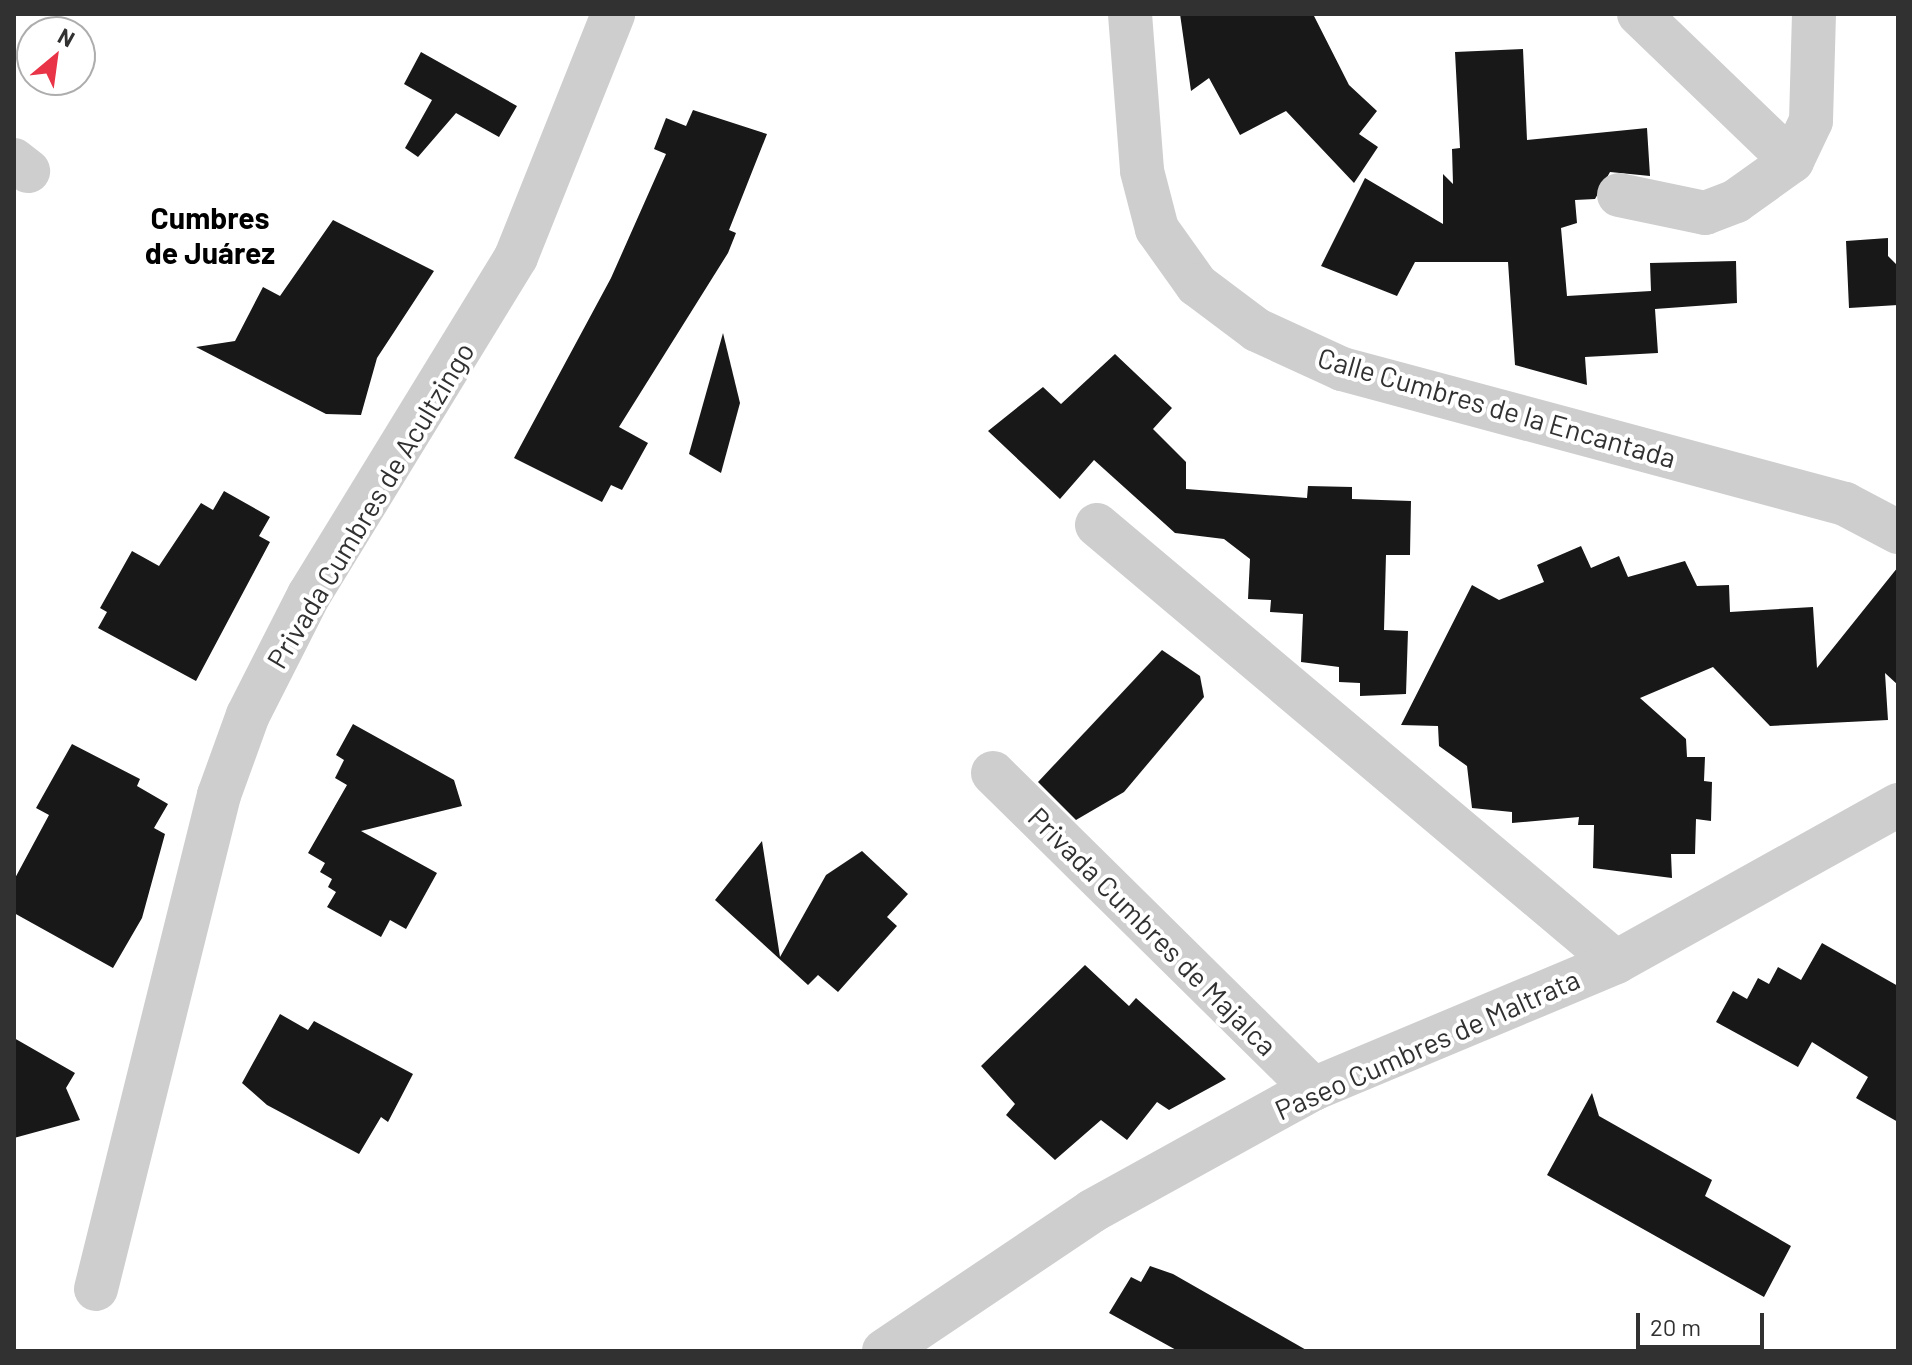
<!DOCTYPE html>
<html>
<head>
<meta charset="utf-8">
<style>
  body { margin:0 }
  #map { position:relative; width:1912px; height:1365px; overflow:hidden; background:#fff; font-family:Barlow,sans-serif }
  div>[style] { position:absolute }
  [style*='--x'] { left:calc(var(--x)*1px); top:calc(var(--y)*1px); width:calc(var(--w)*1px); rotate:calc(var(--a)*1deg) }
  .building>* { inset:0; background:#181818 }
  .minor>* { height:44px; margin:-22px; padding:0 22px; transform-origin:22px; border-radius:22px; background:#cecece }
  span { translate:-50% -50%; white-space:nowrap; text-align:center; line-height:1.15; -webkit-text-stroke:8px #fff; paint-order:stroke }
  .street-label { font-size:28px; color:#313131 }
  .neighbourhood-label { font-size:30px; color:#000; font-weight:700 }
  .frame { position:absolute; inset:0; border:16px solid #313131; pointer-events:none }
  .north { position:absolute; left:16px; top:16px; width:80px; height:80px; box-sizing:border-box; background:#fff; border:2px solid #adadad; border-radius:50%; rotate:29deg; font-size:22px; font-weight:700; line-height:32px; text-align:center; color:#313131 }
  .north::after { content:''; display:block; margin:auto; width:28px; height:36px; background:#e93347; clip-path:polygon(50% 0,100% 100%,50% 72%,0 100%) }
  .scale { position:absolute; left:1636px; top:1313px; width:128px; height:36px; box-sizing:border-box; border:4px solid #313131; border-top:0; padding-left:10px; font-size:24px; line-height:28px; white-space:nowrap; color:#313131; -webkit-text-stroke:6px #fff; paint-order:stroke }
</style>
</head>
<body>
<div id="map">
  <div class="building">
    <div style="clip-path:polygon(1180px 14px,1313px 14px,1349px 85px,1377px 111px,1359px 134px,1378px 147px,1354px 183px,1286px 111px,1240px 135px,1209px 78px,1191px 91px)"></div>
    <div style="clip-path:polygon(1523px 49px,1527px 140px,1647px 128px,1650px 176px,1610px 172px,1595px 199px,1575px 200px,1577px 223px,1561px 228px,1567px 296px,1651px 291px,1650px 263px,1736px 261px,1737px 303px,1655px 309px,1658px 353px,1585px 357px,1587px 385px,1515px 365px,1508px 262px,1415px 262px,1397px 296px,1321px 266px,1365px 178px,1443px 224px,1443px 174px,1453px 184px,1452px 149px,1460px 148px,1455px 52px)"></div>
    <div style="clip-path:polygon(421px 52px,517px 106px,499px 137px,456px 113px,418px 157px,405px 148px,432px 100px,404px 84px)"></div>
    <div style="clip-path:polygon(693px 110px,767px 134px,729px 230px,736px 233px,728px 253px,619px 427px,648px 443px,622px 490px,611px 485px,602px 502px,514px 458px,611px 278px,666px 154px,654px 149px,666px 118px,686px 126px)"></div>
    <div style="clip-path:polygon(333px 220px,434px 271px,377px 358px,361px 415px,326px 414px,196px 347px,235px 341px,263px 287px,280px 296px)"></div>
    <div style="clip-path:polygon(1888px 238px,1888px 256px,1898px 266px,1898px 305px,1849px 308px,1846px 241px)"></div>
    <div style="clip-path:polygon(723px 333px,740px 403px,721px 473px,689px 454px)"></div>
    <div style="clip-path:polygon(1115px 354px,1172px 408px,1153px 429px,1186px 462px,1186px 489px,1307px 498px,1308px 486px,1352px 487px,1352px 499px,1411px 501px,1410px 555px,1386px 555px,1384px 630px,1408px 631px,1406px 694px,1360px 696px,1360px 683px,1339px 682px,1339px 667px,1301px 662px,1303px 614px,1270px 612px,1271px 600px,1248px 599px,1250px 559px,1224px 539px,1175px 533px,1094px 460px,1060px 499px,988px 431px,1043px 387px,1061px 404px)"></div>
    <div style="clip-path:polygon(224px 491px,270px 517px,259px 536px,270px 542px,196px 681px,98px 628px,107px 612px,100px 608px,132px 551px,159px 566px,201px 503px,213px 510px)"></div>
    <div style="clip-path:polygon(1581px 546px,1591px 568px,1619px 556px,1628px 577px,1685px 561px,1697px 586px,1729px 585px,1730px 612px,1813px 607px,1817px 668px,1898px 567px,1898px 685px,1885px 673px,1888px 720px,1770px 726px,1713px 667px,1640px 698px,1686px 739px,1687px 757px,1705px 757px,1704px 781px,1712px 782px,1711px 821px,1696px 819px,1695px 854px,1671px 854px,1672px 878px,1593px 868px,1594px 825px,1578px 825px,1579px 817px,1512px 823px,1512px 812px,1472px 808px,1467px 766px,1439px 746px,1438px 726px,1401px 725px,1472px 585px,1499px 600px,1544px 582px,1537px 565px)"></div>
    <div style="clip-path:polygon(1162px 650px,1200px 676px,1204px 697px,1124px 792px,1076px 820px,1038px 782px)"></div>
    <div style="clip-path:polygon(353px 724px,454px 780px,462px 806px,361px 831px,437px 873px,406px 929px,390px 920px,381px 937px,327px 907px,336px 892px,328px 887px,332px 879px,320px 872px,325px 863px,308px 853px,347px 785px,335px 778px,344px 760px,336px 755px)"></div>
    <div style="clip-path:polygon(72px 744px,140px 779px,137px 786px,168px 804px,154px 828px,165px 834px,142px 918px,113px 968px,14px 913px,14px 880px,49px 815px,36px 808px)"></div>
    <div style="clip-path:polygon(762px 841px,780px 957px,826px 875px,862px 851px,908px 894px,887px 917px,897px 926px,838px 992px,818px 975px,808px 985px,715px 900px)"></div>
    <div style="clip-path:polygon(1822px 943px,1898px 986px,1898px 1122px,1856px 1098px,1868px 1077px,1812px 1042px,1798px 1067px,1716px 1022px,1733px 991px,1747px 999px,1758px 978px,1769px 984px,1778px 967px,1801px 980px)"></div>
    <div style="clip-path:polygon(1085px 965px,1129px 1006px,1136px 998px,1226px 1079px,1169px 1110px,1157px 1102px,1127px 1140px,1101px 1120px,1055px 1160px,1006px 1115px,1015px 1104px,981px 1066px)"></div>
    <div style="clip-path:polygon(280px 1014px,308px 1030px,314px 1021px,413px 1074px,388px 1122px,381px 1117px,359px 1154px,267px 1105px,242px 1083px)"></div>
    <div style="clip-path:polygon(14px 1038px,75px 1073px,66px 1088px,80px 1120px,14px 1138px)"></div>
    <div style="clip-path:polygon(1592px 1093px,1599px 1116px,1712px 1180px,1705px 1196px,1791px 1246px,1764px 1297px,1547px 1175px)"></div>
    <div style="clip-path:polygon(1150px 1266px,1173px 1274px,1308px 1351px,1178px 1351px,1109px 1313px,1131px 1277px,1141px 1282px)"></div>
  </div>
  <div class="minor">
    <div style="--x:1130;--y:14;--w:157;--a:85.6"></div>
    <div style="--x:1142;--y:171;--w:60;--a:75.5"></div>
    <div style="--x:1157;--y:229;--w:69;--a:54.5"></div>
    <div style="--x:1197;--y:285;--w:75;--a:36.9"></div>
    <div style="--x:1257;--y:330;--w:94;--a:24.6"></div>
    <div style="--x:1342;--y:369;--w:521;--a:15.02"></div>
    <div style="--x:1845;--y:504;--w:60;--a:27.8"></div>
    <div style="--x:1639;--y:14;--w:212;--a:43.9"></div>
    <div style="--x:1792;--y:161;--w:44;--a:-64.6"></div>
    <div style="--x:1811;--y:121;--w:107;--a:-88.4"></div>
    <div style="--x:14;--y:160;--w:18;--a:38"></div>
    <div style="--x:1619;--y:195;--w:88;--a:11.8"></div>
    <div style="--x:1705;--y:213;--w:33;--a:-21"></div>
    <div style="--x:1736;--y:201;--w:69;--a:-35.5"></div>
    <div style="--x:1097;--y:525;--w:678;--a:40.1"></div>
    <div style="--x:993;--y:773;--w:450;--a:44.6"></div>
    <div style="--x:96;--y:1289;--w:509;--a:-76.02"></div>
    <div style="--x:219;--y:795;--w:85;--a:-70.1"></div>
    <div style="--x:248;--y:715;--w:135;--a:-63.1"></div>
    <div style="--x:309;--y:595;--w:396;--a:-58.5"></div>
    <div style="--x:516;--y:257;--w:262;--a:-68.2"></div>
    <div style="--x:884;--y:1351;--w:251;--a:-33.9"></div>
    <div style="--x:1092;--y:1211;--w:252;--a:-28.9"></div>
    <div style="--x:1313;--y:1089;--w:329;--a:-22.7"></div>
    <div style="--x:1616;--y:962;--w:323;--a:-29.1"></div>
  </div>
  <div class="street-label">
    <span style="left:1497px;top:407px;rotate:16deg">Calle Cumbres de la Encantada</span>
    <span style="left:370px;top:505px;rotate:-59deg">Privada Cumbres de Acultzingo</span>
    <span style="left:1153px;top:931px;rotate:45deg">Privada Cumbres de Majalca</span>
    <span style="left:1427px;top:1044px;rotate:-24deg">Paseo Cumbres de Maltrata</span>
  </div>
  <div class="neighbourhood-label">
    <span style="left:210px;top:234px">Cumbres<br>de Juárez</span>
  </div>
  <div class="frame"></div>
  <div class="north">N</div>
  <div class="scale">20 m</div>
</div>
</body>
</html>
